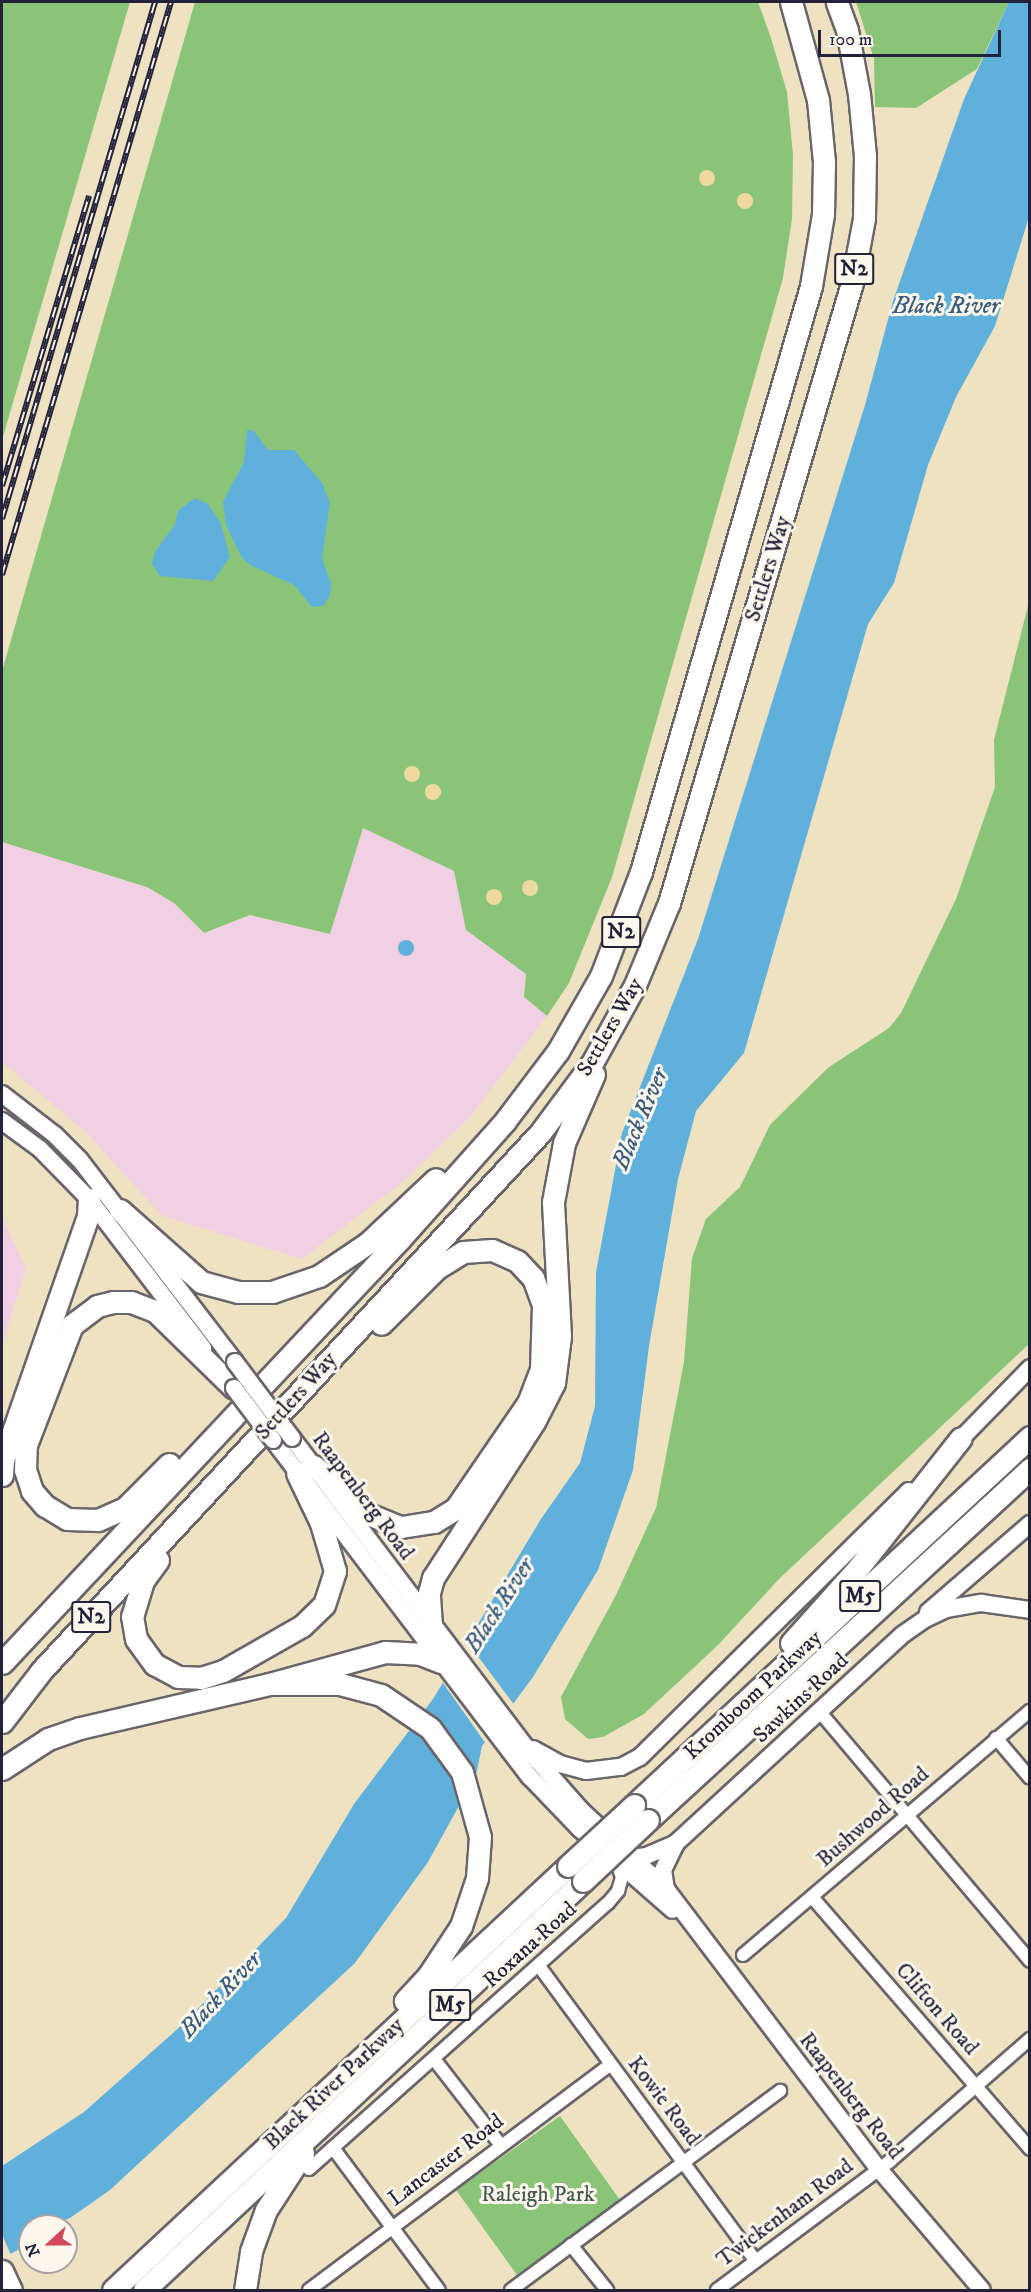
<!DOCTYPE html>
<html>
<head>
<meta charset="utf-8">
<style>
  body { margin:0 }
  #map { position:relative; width:1031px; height:2292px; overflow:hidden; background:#eee2c2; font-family:"IM FELL DW Pica",serif }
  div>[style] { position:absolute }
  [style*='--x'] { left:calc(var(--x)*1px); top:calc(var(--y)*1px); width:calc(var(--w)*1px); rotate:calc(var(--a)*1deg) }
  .built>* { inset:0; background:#f1d0e3 }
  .green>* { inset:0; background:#89c479 }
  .sand>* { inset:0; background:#eeda9e }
  .round { border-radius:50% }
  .water>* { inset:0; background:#5fb1db }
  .pier>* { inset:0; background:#eee2c2 }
  .roads { filter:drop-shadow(2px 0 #69656a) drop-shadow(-2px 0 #69656a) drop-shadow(0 2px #69656a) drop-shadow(0 -2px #69656a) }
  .street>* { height:12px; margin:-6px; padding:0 6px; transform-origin:6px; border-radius:6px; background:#fff }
  .secondary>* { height:16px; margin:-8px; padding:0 8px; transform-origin:8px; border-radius:8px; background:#fff }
  .highway>* { height:21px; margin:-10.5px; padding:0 10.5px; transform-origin:10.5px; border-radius:10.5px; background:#fff }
  .rail>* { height:6px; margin-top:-3px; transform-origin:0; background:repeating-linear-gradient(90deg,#fbf7ec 0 11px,#22223b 0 22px); box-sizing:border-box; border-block:2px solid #22223b }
  .bridges { filter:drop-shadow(2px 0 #69656a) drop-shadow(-2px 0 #69656a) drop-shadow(0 2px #69656a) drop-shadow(0 -2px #69656a) }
  .secondary-bridge>* { height:16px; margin:-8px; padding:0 8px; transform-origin:8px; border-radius:8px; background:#fff }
  .highway-bridge>* { height:21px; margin:-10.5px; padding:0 10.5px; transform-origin:10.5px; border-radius:10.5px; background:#fff }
  span { translate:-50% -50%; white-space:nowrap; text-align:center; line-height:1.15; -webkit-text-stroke:6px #fbf7ec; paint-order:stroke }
  .shield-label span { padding:2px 4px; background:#fbf7ec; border:2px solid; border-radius:4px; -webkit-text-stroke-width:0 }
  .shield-label { font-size:21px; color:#22223b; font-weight:700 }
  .street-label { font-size:22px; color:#22223b }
  .park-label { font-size:22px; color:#465b51 }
  .water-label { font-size:24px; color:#3a5b7b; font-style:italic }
  .frame { position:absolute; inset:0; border:3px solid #22223b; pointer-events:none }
  .north { position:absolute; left:18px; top:2214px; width:60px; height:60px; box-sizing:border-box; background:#fbf7ec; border:2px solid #a4a2a5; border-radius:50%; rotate:249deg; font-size:16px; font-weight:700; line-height:24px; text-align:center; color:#22223b }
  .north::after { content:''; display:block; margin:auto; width:21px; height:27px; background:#d1495b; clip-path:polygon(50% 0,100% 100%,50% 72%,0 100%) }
  .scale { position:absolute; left:818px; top:30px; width:183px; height:27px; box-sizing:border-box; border:3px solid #22223b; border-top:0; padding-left:8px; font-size:18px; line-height:21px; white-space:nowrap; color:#22223b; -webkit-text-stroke:4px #fbf7ec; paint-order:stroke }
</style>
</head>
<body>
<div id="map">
  <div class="built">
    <div style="clip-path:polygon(362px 827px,454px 871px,466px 930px,526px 974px,524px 997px,547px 1016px,470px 1117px,404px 1181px,302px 1259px,162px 1216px,87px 1133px,2px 1062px,2px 842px,147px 887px,174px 903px,204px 933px,250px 915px,330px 934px)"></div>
    <div style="clip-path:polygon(2px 1218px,26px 1268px,2px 1345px)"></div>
  </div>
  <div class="green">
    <div style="clip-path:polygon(2px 2px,130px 2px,2px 440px)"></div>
    <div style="clip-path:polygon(195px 2px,758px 2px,771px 38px,787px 92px,793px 155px,792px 219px,783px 278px,612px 877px,569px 983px,547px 1016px,524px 997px,526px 974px,466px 930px,454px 871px,363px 828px,330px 934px,250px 915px,204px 933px,174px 903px,147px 887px,2px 842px,2px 671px)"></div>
    <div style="clip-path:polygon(856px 2px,1009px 2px,977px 69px,916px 108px,875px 107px,874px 59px)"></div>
    <div style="clip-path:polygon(1029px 602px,1029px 1344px,779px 1579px,718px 1645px,644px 1714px,603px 1737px,588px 1739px,565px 1719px,561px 1697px,616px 1595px,656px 1508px,684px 1362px,692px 1258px,706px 1219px,740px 1187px,770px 1125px,789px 1106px,829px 1067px,889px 1028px,901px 1013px,956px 899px,995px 787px,994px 740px)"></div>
    <div style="clip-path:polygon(560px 2116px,620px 2200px,517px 2275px,456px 2190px)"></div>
  </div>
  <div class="sand">
    <div class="round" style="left:699px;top:170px;width:16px;height:16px"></div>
    <div class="round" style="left:737px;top:193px;width:16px;height:16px"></div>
    <div class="round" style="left:404px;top:766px;width:16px;height:16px"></div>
    <div class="round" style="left:425px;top:784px;width:16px;height:16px"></div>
    <div class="round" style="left:522px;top:880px;width:16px;height:16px"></div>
    <div class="round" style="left:486px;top:889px;width:16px;height:16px"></div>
  </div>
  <div class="water">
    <div style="clip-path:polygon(1009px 2px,1029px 2px,1029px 217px,995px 326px,956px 397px,928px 465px,894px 583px,868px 624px,744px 1053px,696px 1111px,678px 1179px,649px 1346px,633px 1470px,598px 1570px,533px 1677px,482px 1746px,476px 1775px,428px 1862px,355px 1963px,110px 2190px,70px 2218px,49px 2226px,30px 2226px,30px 2244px,2px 2258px,2px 2166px,84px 2112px,182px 2025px,286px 1918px,354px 1804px,433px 1699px,541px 1519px,580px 1463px,595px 1406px,596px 1272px,622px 1133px,698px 939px,865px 405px,893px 301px,964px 99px)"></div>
    <div style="clip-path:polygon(247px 430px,254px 431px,268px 450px,294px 450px,322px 483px,330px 503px,322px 559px,331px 583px,330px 596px,323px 606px,312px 607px,294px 585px,250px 565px,242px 558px,226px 525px,223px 502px,244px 462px)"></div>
    <div style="clip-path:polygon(195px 498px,208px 504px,221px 524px,230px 557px,213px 581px,160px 576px,152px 564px,155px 552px,175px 524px,178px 511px)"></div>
    <div class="round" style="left:398px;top:940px;width:16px;height:16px"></div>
  </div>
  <div class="pier">
    <div style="clip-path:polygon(465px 1639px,515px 1706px,486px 1744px,441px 1680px)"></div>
    <div style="clip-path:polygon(2px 2234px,12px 2258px,2px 2261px)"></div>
  </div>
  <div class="roads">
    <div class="street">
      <div style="--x:819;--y:1711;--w:327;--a:49.8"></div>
      <div style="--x:996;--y:1738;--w:52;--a:49.6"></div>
      <div style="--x:812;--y:1897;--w:333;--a:49.1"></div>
      <div style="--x:743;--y:1955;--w:377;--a:-40.4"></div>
      <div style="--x:539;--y:1966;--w:365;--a:53.7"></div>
      <div style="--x:434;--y:2059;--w:108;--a:52.2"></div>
      <div style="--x:333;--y:2148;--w:177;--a:53.3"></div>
      <div style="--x:309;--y:2169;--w:400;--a:-41.7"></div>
      <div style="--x:608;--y:1903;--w:16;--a:-50"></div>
      <div style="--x:618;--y:1891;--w:15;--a:-74"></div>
      <div style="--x:622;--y:1877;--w:15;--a:-110"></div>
      <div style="--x:571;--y:2245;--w:58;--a:51.3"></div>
      <div style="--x:309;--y:2290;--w:376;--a:-36.8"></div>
      <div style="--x:511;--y:2290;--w:335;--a:-36.5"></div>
      <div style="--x:717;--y:2290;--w:216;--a:-36.7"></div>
      <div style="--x:890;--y:2161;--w:186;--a:-41.1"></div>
    </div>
    <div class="secondary">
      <div style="--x:2;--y:1094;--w:67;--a:37.7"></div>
      <div style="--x:55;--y:1135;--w:35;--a:45"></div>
      <div style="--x:80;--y:1160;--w:255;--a:52.5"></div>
      <div style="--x:2;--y:1121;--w:47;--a:36.4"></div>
      <div style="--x:40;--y:1149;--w:70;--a:45.6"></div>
      <div style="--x:89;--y:1199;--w:188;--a:52.6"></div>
      <div style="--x:292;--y:1438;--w:393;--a:52.9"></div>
      <div style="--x:529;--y:1751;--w:79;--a:48.6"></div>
      <div style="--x:581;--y:1810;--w:116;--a:42.9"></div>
      <div style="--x:666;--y:1889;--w:350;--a:52.8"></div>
      <div style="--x:878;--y:2168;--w:160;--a:49.6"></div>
      <div style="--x:273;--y:1440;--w:424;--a:52.7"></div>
      <div style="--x:530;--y:1777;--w:72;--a:46.1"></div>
      <div style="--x:580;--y:1829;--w:123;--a:41.1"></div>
      <div style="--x:953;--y:1447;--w:110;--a:-45.7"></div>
      <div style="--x:928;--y:1612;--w:135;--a:-40.8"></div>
      <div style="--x:533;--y:1749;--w:31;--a:29"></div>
      <div style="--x:560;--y:1764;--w:27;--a:15"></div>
      <div style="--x:586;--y:1771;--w:35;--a:-7"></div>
      <div style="--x:621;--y:1767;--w:21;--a:-28"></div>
      <div style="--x:640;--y:1757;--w:378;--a:-44.7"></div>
      <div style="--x:628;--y:1858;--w:18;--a:-6"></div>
      <div style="--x:646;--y:1856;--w:33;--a:-23"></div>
      <div style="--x:676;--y:1843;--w:307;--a:-42.6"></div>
      <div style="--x:902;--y:1635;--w:28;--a:-35"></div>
      <div style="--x:925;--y:1619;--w:23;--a:-25"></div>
      <div style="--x:946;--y:1609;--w:36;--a:-10"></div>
      <div style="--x:981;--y:1603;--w:49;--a:8.1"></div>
      <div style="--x:666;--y:1889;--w:19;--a:-99"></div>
      <div style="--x:663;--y:1870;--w:30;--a:-64"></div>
    </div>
    <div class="highway">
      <div style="--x:120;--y:1210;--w:108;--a:41.6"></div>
      <div style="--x:201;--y:1282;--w:38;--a:15"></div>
      <div style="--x:238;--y:1292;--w:34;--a:0"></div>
      <div style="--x:272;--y:1292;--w:50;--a:-18.8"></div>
      <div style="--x:319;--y:1276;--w:59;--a:-34"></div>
      <div style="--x:368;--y:1243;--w:93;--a:-43.3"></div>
      <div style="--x:169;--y:1464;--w:62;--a:135"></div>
      <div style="--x:125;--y:1508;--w:30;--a:156"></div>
      <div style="--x:98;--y:1520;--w:31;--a:-178"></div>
      <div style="--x:67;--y:1519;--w:26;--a:-149"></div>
      <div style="--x:45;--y:1506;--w:20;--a:-131"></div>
      <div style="--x:32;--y:1491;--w:22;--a:-108"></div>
      <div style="--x:25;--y:1470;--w:25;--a:-88"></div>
      <div style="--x:26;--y:1445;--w:129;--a:-69"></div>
      <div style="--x:72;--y:1325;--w:31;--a:-37"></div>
      <div style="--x:97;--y:1306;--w:16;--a:-14"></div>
      <div style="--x:113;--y:1302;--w:18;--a:0"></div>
      <div style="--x:131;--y:1302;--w:26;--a:21"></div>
      <div style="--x:155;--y:1311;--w:110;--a:44.3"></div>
      <div style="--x:314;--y:1466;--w:72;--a:41.6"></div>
      <div style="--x:368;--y:1514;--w:35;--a:22"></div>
      <div style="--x:401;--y:1527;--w:33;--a:-9"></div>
      <div style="--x:434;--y:1522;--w:26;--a:-32"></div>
      <div style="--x:456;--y:1508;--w:127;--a:-55.6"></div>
      <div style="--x:528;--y:1403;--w:36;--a:-69"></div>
      <div style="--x:541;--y:1369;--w:64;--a:-88.2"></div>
      <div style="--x:543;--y:1305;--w:29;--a:-110"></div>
      <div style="--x:533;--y:1278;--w:23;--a:-133"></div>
      <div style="--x:517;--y:1261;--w:27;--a:-156"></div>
      <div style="--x:492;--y:1250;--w:29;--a:176"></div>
      <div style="--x:463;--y:1252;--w:31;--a:148"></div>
      <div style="--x:437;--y:1268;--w:79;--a:135"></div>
      <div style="--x:2;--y:1475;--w:15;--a:-86"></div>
      <div style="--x:3;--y:1460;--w:258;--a:-70.8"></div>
      <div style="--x:88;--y:1216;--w:17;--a:-87"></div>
      <div style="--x:158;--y:1560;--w:26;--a:126"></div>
      <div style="--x:143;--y:1581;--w:37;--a:107"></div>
      <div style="--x:132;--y:1616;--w:23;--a:80"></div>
      <div style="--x:136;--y:1639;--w:31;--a:54"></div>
      <div style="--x:154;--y:1664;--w:27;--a:28"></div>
      <div style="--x:178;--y:1677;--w:23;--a:2"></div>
      <div style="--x:201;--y:1678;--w:23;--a:-18"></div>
      <div style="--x:223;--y:1671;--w:91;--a:-29.7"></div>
      <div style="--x:302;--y:1626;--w:30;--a:-44"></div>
      <div style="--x:324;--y:1605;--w:36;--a:-72"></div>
      <div style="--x:335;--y:1571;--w:50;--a:-106.3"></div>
      <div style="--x:321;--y:1523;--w:55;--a:-115.6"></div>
      <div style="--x:431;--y:1625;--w:32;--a:-94"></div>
      <div style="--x:429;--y:1593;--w:16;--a:-75"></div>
      <div style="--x:433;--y:1578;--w:186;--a:-57.1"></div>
      <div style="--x:534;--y:1422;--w:44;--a:-62.9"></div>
      <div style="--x:554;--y:1383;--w:47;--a:-82.7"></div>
      <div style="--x:560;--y:1336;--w:134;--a:-93"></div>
      <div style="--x:553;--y:1202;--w:60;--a:-79.4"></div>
      <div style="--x:564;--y:1143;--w:75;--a:-66.5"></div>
      <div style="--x:791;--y:1643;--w:102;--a:-48.2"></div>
      <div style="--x:859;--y:1567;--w:164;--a:-51.7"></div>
      <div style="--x:2;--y:1663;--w:582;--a:-46.81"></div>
      <div style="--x:400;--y:1239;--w:158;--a:-48.3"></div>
      <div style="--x:505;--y:1121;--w:88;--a:-52.9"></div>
      <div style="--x:558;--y:1051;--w:86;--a:-60.2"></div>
      <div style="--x:601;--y:976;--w:111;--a:-69"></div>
      <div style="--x:641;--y:872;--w:610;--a:-73.82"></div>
      <div style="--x:811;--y:286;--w:73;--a:-80.5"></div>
      <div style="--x:823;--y:214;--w:52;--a:-88.9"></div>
      <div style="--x:824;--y:162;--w:62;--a:-95.5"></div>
      <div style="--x:818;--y:100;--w:102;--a:-105.4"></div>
      <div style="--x:269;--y:1684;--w:71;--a:0"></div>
      <div style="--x:340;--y:1684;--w:42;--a:15"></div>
      <div style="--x:381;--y:1695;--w:59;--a:34"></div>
      <div style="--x:430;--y:1728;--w:54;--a:54"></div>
      <div style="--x:462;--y:1772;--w:67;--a:74.5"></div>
      <div style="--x:480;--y:1837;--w:41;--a:94.2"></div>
      <div style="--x:477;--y:1878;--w:51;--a:108.4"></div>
      <div style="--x:461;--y:1926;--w:60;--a:123.4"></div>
      <div style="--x:428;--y:1976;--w:34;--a:133"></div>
      <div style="--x:2;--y:1722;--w:66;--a:-52.4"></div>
      <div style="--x:42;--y:1670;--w:732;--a:-47.16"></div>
      <div style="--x:540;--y:1133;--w:87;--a:-53.4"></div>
      <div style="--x:592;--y:1063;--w:89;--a:-61.1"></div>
      <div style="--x:635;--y:985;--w:89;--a:-67.5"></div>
      <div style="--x:669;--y:903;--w:646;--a:-73.56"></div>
      <div style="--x:852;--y:283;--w:66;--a:-79.5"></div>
      <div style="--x:864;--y:218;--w:62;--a:-89.1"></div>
      <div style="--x:865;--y:156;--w:62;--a:-95.5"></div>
      <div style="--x:859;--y:94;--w:65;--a:-100.6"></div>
      <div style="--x:847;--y:30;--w:30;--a:-110"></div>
      <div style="--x:2;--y:1769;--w:55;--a:-33.1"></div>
      <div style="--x:48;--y:1739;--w:34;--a:-19"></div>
      <div style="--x:80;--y:1728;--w:194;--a:-13.1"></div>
      <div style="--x:269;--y:1684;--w:120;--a:-15.4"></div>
      <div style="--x:385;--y:1652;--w:35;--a:3"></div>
      <div style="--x:420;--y:1654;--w:22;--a:21"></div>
      <div style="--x:634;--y:1805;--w:541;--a:-42.9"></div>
      <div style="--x:648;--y:1820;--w:519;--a:-42.58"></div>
      <div style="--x:2;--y:2271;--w:21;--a:65"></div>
      <div style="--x:113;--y:2290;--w:622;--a:-42.98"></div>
      <div style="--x:144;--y:2290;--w:600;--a:-42.97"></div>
      <div style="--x:245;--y:2290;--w:39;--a:-81"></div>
      <div style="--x:251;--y:2251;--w:44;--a:-69.9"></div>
      <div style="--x:266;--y:2210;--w:68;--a:-57"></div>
    </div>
  </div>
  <div class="rail">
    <div style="--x:2;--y:486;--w:303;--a:-73.3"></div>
    <div style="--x:2;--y:519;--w:539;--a:-73.51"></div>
    <div style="--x:2;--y:575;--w:597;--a:-73.57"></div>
  </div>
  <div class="bridges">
    <div class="secondary-bridge">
      <div style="--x:235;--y:1362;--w:95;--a:53.1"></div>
      <div style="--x:234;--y:1388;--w:65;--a:53.1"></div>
    </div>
    <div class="highway-bridge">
      <div style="--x:568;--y:1866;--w:90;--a:-42.7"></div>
      <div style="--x:583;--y:1881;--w:89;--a:-43.2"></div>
    </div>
  </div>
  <div class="shield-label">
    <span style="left:854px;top:269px">N2</span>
    <span style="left:621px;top:932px">N2</span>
    <span style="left:860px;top:1596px">M5</span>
    <span style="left:91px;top:1617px">N2</span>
    <span style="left:450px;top:2005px">M5</span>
  </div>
  <div class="street-label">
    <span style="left:768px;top:569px;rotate:-73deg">Settlers Way</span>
    <span style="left:610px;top:1027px;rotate:-60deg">Settlers Way</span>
    <span style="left:296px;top:1396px;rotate:-48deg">Settlers Way</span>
    <span style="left:363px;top:1496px;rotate:53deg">Raapenberg Road</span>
    <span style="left:753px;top:1695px;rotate:-43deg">Kromboom Parkway</span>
    <span style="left:801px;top:1698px;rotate:-43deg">Sawkins Road</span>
    <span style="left:873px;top:1817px;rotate:-41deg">Bushwood Road</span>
    <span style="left:530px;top:1945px;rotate:-42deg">Roxana Road</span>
    <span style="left:937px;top:2009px;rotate:49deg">Clifton Road</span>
    <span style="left:334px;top:2084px;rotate:-43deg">Black River Parkway</span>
    <span style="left:851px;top:2096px;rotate:52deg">Raapenberg Road</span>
    <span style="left:664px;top:2101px;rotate:53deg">Kowie Road</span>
    <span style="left:446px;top:2160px;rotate:-37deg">Lancaster Road</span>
    <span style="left:785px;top:2213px;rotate:-37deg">Twickenham Road</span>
  </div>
  <div class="park-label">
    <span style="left:538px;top:2195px">Raleigh Park</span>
  </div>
  <div class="water-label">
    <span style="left:946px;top:307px">Black River</span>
    <span style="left:641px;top:1119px;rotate:-67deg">Black River</span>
    <span style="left:500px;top:1606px;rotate:-57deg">Black River</span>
    <span style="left:221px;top:1995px;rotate:-47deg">Black River</span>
  </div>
  <div class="frame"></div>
  <div class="north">N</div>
  <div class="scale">100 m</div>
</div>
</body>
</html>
